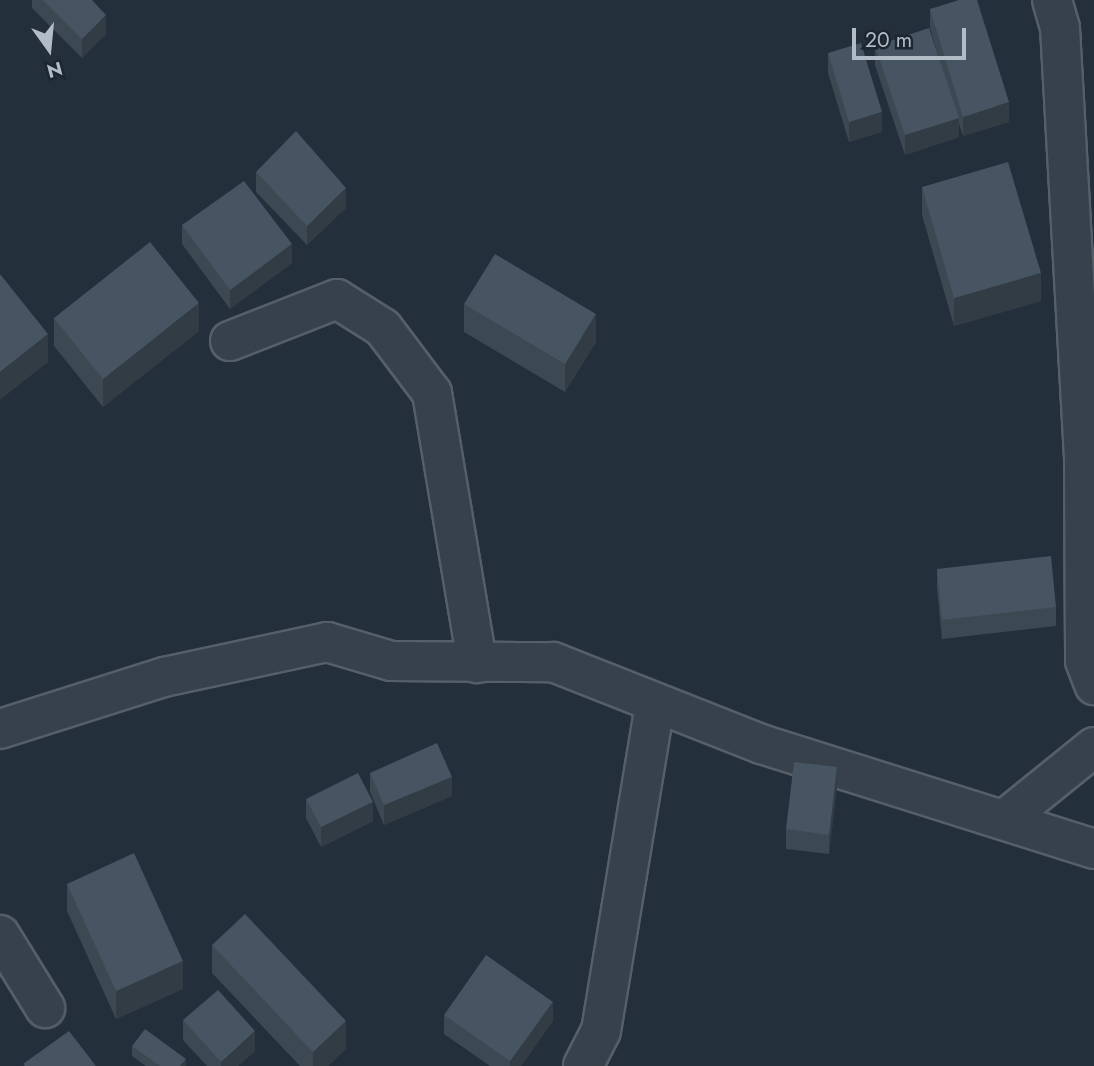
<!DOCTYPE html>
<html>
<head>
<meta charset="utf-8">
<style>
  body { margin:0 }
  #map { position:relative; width:1094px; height:1066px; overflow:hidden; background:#232f3a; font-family:Jost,sans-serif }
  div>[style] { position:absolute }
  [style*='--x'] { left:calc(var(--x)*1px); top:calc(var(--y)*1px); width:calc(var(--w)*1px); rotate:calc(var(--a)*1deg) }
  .roads { filter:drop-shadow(2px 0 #555f69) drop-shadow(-2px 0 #555f69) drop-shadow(0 2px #555f69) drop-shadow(0 -2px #555f69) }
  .minor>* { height:38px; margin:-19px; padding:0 19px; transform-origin:19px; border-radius:19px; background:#37414b }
  .wall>* { inset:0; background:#3c4953 }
  .shaded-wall>* { inset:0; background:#313c44 }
  .building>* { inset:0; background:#465561 }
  span { translate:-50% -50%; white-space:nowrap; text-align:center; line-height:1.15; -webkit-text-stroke:5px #1c2630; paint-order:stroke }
  .north { position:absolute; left:14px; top:14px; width:70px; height:70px; -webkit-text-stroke:5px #1c2630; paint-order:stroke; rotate:165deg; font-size:19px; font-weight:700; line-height:28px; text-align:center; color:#b2bcc6 }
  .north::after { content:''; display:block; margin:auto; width:24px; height:32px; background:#b2bcc6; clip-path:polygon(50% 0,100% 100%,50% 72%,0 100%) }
  .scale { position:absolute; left:852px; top:28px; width:114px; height:32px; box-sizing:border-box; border:4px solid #b2bcc6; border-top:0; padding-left:9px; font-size:21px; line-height:24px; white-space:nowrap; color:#b2bcc6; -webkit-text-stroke:5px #1c2630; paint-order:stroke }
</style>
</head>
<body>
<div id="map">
  <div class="roads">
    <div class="minor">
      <div style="--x:1052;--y:0;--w:29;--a:74"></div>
      <div style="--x:1060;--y:28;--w:434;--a:86.8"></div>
      <div style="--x:1084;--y:461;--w:200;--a:89.7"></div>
      <div style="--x:1085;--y:661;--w:26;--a:69"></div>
      <div style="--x:230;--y:341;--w:115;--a:-21.4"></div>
      <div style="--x:337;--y:299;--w:54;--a:32.2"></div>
      <div style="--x:383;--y:328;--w:81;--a:53"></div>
      <div style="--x:432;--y:393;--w:274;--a:80.5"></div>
      <div style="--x:0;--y:729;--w:172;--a:-17.6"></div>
      <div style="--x:164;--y:677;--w:167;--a:-12.1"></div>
      <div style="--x:327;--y:642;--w:67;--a:16.5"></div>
      <div style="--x:391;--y:661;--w:162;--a:0.4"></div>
      <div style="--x:553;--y:662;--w:224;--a:21.5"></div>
      <div style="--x:761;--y:744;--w:349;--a:17.5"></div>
      <div style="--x:1004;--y:820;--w:116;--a:-39"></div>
      <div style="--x:0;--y:935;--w:86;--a:58.3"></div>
      <div style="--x:583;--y:1066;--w:39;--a:-63"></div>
      <div style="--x:601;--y:1031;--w:331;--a:-80.6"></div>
    </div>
  </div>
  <div class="wall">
    <div style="clip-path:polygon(32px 0,92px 0,106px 34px,82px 58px,32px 8px)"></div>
    <div style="clip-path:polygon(930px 9px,1009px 122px,963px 136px,959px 124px,959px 137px,905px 155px,875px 65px,875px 46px,941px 65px,930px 28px)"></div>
    <div style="clip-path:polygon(828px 53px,882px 132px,849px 142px,828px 73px)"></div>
    <div style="clip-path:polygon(256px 172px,346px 208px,307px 245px,256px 192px)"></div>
    <div style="clip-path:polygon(922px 187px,1041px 301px,954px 326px,922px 215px)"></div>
    <div style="clip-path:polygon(182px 225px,292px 263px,230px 309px,182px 244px)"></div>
    <div style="clip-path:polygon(464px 304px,596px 342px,565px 392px,464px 332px)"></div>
    <div style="clip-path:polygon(54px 318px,199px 331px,103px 407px,54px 346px)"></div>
    <div style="clip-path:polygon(937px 569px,1056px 607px,1056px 626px,942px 639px,937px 589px)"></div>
    <div style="clip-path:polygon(370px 773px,452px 796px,384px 825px,370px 792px)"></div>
    <div style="clip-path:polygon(837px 786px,829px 854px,786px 849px,786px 829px)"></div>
    <div style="clip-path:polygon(306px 799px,373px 821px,321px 847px,306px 818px)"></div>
    <div style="clip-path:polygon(67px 884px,183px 989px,116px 1019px,67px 911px)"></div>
    <div style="clip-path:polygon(212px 945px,346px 1049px,328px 1066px,300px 1066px,212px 973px)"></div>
    <div style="clip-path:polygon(444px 1015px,553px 1021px,521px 1066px,490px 1066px,444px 1034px)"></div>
    <div style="clip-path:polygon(183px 1020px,255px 1051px,238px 1066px,207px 1066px,183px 1040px)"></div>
    <div style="clip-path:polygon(132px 1046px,186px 1066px,146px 1066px,132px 1056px)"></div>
  </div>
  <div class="shaded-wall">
    <div style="clip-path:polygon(106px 15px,106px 34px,82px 58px,82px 39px)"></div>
    <div style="clip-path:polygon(1009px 102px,1009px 122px,963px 136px,963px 117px)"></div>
    <div style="clip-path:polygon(882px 112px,882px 132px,849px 142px,849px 122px)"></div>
    <div style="clip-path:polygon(959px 118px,959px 137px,905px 155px,905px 135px)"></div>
    <div style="clip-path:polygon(346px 188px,346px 208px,307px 245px,307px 226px)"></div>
    <div style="clip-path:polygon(292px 244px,292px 263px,230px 309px,230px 290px)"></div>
    <div style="clip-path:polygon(1041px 273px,1041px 301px,954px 326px,954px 298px)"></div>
    <div style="clip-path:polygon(199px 303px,199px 331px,103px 407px,103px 379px)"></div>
    <div style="clip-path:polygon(596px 314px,596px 342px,565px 392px,565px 364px)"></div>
    <div style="clip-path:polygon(48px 334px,48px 362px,0 400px,0 372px)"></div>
    <div style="clip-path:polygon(837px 767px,837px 786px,829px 854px,829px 835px)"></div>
    <div style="clip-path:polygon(452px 777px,452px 796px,384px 825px,384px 805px)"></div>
    <div style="clip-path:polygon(373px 802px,373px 821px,321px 847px,321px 827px)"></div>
    <div style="clip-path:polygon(183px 961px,183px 989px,116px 1019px,116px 991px)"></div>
    <div style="clip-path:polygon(553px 1002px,553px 1021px,521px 1066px,510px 1066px,510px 1061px)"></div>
    <div style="clip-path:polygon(346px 1021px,346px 1049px,328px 1066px,313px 1066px,313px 1052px)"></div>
    <div style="clip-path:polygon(255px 1031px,255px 1051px,238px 1066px,221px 1066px,221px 1062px)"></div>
    <div style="clip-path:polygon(186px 1059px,186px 1066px,180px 1066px)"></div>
  </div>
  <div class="building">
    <div style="clip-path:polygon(43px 0,92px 0,106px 15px,82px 39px)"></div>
    <div style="clip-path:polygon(959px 0,977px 0,1009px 102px,963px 117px,930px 9px)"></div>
    <div style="clip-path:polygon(929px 28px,959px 118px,905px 135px,875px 46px)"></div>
    <div style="clip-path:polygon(861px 43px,882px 112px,849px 122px,828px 53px)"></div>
    <div style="clip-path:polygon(296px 131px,346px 188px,307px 226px,256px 172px)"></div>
    <div style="clip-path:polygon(1008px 162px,1041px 273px,954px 298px,922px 187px)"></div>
    <div style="clip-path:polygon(244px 181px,292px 244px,230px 290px,182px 225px)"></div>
    <div style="clip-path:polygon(150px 242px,199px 303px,103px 379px,54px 318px)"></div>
    <div style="clip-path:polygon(495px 254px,596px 314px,565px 364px,464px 304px)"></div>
    <div style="clip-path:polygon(0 274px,48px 334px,0 372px)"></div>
    <div style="clip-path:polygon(1051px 556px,1056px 607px,942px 620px,937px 569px)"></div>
    <div style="clip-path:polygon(437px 743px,452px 777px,384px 805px,370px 773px)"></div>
    <div style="clip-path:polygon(794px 762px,837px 767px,829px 835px,786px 829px)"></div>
    <div style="clip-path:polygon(358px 773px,373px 802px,321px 827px,306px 799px)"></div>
    <div style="clip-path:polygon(134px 853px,183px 961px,116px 991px,67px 884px)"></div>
    <div style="clip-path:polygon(245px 914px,346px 1021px,313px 1052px,212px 945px)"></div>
    <div style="clip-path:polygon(486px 955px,553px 1002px,510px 1061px,444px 1015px)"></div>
    <div style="clip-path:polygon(218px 990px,255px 1031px,221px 1062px,183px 1020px)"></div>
    <div style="clip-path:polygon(145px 1029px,186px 1059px,180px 1066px,160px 1066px,132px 1046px)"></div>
    <div style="clip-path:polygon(69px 1031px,96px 1066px,25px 1066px,23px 1064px)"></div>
  </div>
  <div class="north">N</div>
  <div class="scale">20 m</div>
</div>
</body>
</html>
